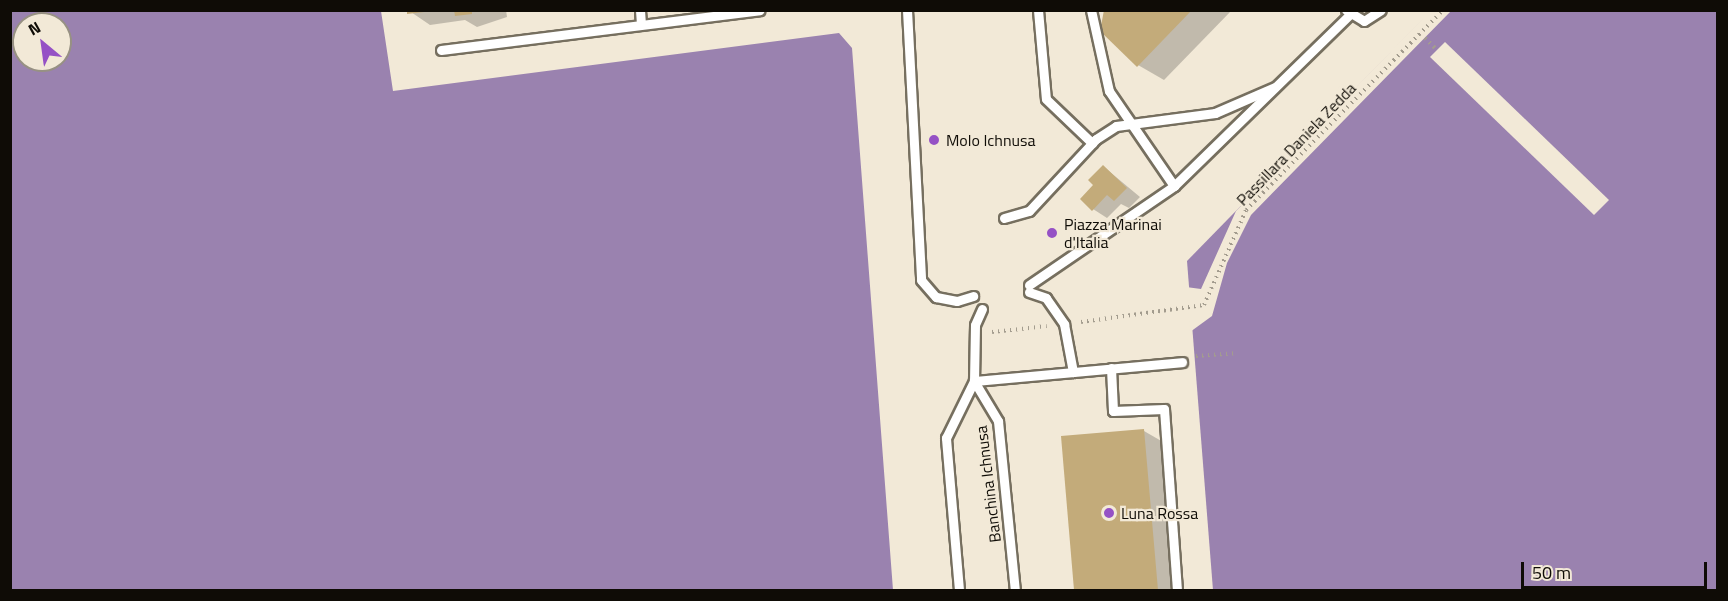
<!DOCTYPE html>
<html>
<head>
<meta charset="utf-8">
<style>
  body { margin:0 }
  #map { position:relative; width:1728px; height:601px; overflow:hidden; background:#f2e9d7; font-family:"Titillium Web",sans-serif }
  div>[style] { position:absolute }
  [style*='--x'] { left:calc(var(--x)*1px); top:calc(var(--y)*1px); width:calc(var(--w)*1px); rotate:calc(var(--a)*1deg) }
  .water>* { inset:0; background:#9a82af }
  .pier>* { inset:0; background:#f2e9d7 }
  .shadow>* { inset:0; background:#0003 }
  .building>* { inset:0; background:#c3ab7a }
  .path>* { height:4px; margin-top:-2px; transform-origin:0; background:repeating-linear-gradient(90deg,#a39c8e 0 1.5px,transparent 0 6px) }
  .roads { filter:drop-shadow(2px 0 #766f5f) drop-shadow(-2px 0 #766f5f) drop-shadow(0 2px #766f5f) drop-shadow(0 -2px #766f5f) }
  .service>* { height:9px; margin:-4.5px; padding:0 4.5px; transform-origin:4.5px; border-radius:4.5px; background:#fff }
  .dots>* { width:16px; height:16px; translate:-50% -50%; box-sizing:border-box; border:3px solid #f2e9d7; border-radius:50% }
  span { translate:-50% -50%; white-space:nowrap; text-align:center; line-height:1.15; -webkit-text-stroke:4.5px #f2e9d7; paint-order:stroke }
  .poi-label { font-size:16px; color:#0f0c06 }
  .left { translate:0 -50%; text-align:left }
  .street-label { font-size:16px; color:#0f0c06 }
  .frame { position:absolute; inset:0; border:12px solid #0f0c06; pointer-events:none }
  .north { position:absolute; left:12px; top:12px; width:60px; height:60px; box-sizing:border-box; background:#f2e9d7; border:2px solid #979183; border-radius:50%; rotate:331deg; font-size:16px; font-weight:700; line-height:24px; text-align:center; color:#0f0c06 }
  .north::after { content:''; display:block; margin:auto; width:21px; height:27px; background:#9551c5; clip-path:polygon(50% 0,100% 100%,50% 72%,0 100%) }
  .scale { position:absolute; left:1521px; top:562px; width:186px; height:27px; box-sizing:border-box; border:3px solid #0f0c06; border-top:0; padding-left:8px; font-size:18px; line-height:21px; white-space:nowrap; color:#0f0c06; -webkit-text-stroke:4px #f2e9d7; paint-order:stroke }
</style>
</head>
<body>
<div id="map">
  <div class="water">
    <div style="clip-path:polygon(evenodd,10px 11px,381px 11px,393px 91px,839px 33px,852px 48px,893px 590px,11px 590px,10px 11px,24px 24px,60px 24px,60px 60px,24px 60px,24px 24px)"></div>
    <div style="clip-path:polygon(1431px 11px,1717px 11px,1717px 590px,1213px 590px,1187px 261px)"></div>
  </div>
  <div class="pier">
    <div style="clip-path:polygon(1431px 10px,1451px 11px,1251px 215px,1227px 263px,1212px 316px,1190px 332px,1186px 287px,1201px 289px,1236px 211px)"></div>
    <div style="clip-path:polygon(1445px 42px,1609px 200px,1594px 215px,1430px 57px)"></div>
  </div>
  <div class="shadow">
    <div style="clip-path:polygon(408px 10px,506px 10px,507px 17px,477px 27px,465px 20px,430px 25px)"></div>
    <div style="clip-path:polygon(1106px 10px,1232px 10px,1164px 80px,1138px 65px,1102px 31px)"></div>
    <div style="clip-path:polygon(1104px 167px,1140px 197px,1129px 208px,1121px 204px,1107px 218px,1093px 209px)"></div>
    <div style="clip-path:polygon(1144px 431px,1170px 446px,1182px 590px,1075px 590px,1062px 437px)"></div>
  </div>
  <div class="building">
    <div style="clip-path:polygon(407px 10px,424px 10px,424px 12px,407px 14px)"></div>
    <div style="clip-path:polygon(454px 10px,472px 10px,472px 14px,455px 16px)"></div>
    <div style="clip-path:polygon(1104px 10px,1192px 10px,1137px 67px,1100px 31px)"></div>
    <div style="clip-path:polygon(1103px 165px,1127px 188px,1114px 201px,1107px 195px,1092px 211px,1080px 199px,1093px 185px,1088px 180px)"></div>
    <div style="clip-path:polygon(1144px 429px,1158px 590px,1074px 590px,1061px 436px)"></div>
  </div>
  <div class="path">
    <div style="--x:1425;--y:38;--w:17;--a:45"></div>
    <div style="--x:1081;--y:322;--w:124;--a:-7.9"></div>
    <div style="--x:1204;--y:305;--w:104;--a:-66.1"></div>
    <div style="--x:1246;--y:210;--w:281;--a:-45.4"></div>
    <div style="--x:992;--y:332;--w:55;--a:-6.2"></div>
    <div style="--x:1196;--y:356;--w:42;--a:-4.1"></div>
  </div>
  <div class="roads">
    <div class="service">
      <div style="--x:640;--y:10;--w:14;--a:86"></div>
      <div style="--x:907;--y:10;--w:270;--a:87"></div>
      <div style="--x:921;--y:280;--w:23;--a:49"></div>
      <div style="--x:936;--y:297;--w:21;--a:11"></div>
      <div style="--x:957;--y:301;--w:17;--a:-17"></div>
      <div style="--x:1038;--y:10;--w:89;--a:84.9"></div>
      <div style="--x:1046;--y:99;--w:64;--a:43.7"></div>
      <div style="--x:1091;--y:10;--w:83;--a:77.5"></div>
      <div style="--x:1109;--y:91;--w:115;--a:55.6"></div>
      <div style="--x:1346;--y:10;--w:21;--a:31"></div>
      <div style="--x:1364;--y:21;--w:20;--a:-33"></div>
      <div style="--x:441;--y:50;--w:321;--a:-7.1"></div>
      <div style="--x:1004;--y:218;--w:26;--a:-16"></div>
      <div style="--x:1029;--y:211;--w:98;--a:-47.1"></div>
      <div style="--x:1096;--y:139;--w:24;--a:-33"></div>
      <div style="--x:1116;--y:126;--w:100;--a:-7.5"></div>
      <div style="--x:1215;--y:113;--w:65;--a:-23.4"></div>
      <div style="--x:1029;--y:285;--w:176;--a:-34.3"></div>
      <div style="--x:1174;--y:186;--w:245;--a:-44.3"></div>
      <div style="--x:1029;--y:292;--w:18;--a:19"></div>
      <div style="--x:1046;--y:298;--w:32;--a:55"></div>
      <div style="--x:1064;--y:324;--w:49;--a:79.4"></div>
      <div style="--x:982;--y:309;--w:17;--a:114"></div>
      <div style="--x:975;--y:325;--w:56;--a:91"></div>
      <div style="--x:974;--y:381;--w:47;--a:59"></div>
      <div style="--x:998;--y:421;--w:170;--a:84.3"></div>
      <div style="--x:1111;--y:368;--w:43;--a:87.3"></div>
      <div style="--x:1113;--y:411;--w:51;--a:-2.2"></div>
      <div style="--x:1164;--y:409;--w:181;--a:85.9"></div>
      <div style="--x:959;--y:590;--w:153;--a:-94.9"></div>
      <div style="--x:946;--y:438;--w:64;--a:-63.8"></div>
      <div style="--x:974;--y:381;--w:209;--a:-5.2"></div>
    </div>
  </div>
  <div class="dots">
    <div style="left:934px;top:140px;background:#9551c5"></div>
    <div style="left:1052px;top:233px;background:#9551c5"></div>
    <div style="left:1109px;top:513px;background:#9551c5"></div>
  </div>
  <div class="poi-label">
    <span class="left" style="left:946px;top:140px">Molo Ichnusa</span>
    <span class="left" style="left:1064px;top:233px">Piazza Marinai<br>d'Italia</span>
    <span class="left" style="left:1121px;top:513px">Luna Rossa</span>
  </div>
  <div class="street-label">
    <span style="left:1296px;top:144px;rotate:-46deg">Passillara Daniela Zedda</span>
    <span style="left:988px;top:484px;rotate:-97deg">Banchina Ichnusa</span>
  </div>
  <div class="frame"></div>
  <div class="north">N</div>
  <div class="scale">50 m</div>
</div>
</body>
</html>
